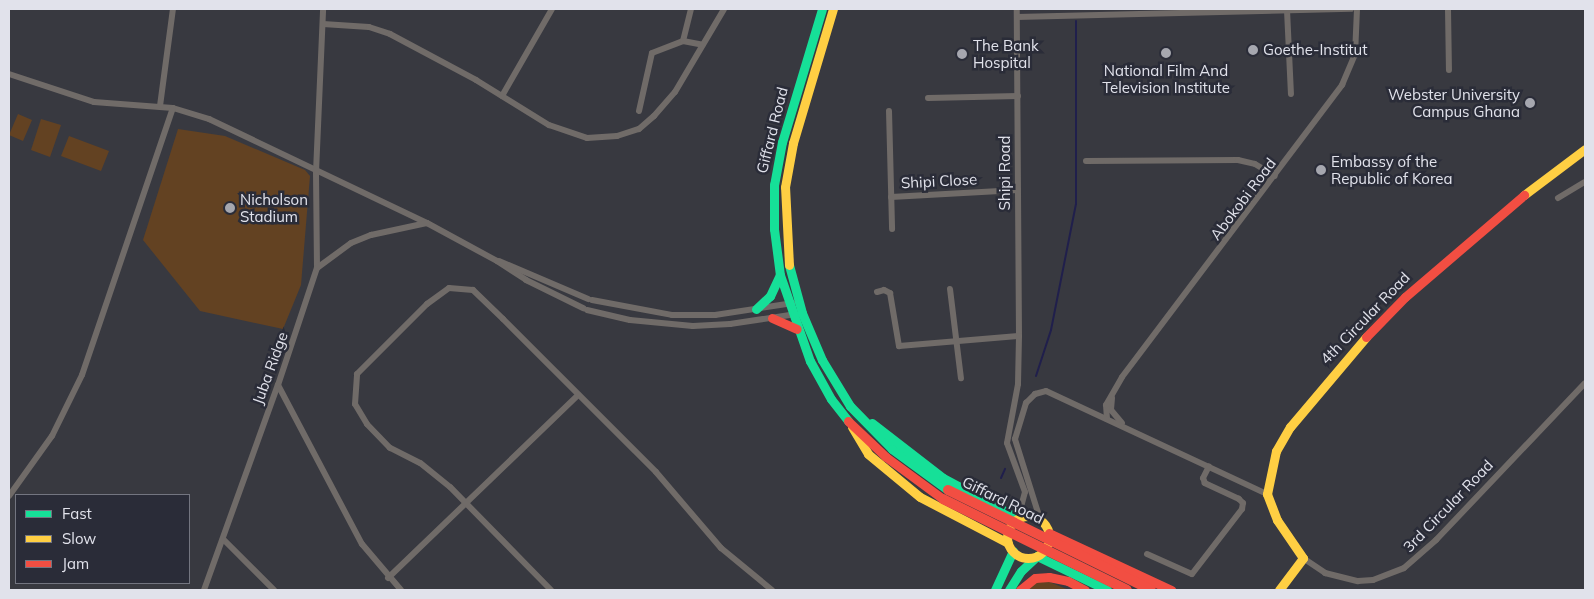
<!DOCTYPE html>
<html>
<head>
<meta charset="utf-8">
<style>
  body { margin:0 }
  #map { position:relative; width:1594px; height:599px; overflow:hidden; background:#383940; font-family:Mulish,sans-serif }
  div>[style] { position:absolute }
  [style*='--x'] { left:calc(var(--x)*1px); top:calc(var(--y)*1px); width:calc(var(--w)*1px); rotate:calc(var(--a)*1deg) }
  .green>* { inset:0; background:#634222 }
  .stream>* { height:2px; margin:-1px; padding:0 1px; transform-origin:1px; border-radius:1px; background:#201f4c }
  .street>* { height:6px; margin:-3px; padding:0 3px; transform-origin:3px; border-radius:3px; background:#706b68 }
  .fast>* { height:9px; margin:-4.5px; padding:0 4.5px; transform-origin:4.5px; border-radius:4.5px; background:#16e098 }
  .slow>* { height:9px; margin:-4.5px; padding:0 4.5px; transform-origin:4.5px; border-radius:4.5px; background:#ffcf43 }
  .slow>.ring { margin:-4.5px; padding:0; box-sizing:content-box; background:none; border:9px solid #ffcf43; border-radius:50% }
  .jam>* { height:9px; margin:-4.5px; padding:0 4.5px; transform-origin:4.5px; border-radius:4.5px; background:#f24e42 }
  .jam-bridge>* { height:10px; margin:-5px; padding:0 5px; transform-origin:5px; border-radius:5px; background:#f24e42 }
  .dots>* { width:14px; height:14px; translate:-50% -50%; box-sizing:border-box; border:2px solid #2a2c38; border-radius:50% }
  span { translate:-50% -50%; white-space:nowrap; text-align:center; line-height:1.15; -webkit-text-stroke:5px #2a2c38; paint-order:stroke }
  .poi-label { font-size:15px; color:#e1e2eb }
  .left { translate:0 -50%; text-align:left }
  .right { translate:-100% -50%; text-align:right }
  .street-label { font-size:15px; color:#e1e2eb }
  .frame { position:absolute; inset:0; border:10px solid #e1e2eb; pointer-events:none }
  .legend { position:absolute; left:15px; top:494px; width:175px; height:90px; box-sizing:border-box; background:#2a2c38; border:1px solid #737580; margin:0; padding:6px 9px; list-style:none; font-size:15px; color:#e1e2eb }
  .legend li { display:flex; align-items:center; gap:10px; height:25px }
  .legend b { width:25px; border:1px solid #737580 }
</style>
</head>
<body>
<div id="map">
  <div class="green">
    <div style="clip-path:polygon(18px 114px,32px 120px,23px 141px,9px 135px)"></div>
    <div style="clip-path:polygon(41px 119px,61px 125px,50px 157px,31px 150px)"></div>
    <div style="clip-path:polygon(178px 129px,225px 136px,305px 170px,310px 176px,301px 285px,283px 329px,200px 311px,143px 240px)"></div>
    <div style="clip-path:polygon(69px 136px,109px 151px,101px 171px,61px 156px)"></div>
    <div style="clip-path:polygon(1038px 581px,1047px 581px,1069px 590px,1024px 590px)"></div>
  </div>
  <div class="stream">
    <div style="--x:1036;--y:376;--w:48;--a:-71.9"></div>
    <div style="--x:1051;--y:330;--w:128;--a:-78.8"></div>
    <div style="--x:1076;--y:204;--w:183;--a:-90"></div>
    <div style="--x:1001;--y:478;--w:10;--a:-66"></div>
  </div>
  <div class="street">
    <div style="--x:1448;--y:9;--w:61;--a:89.1"></div>
    <div style="--x:1287;--y:10;--w:84;--a:87.3"></div>
    <div style="--x:1017;--y:17;--w:334;--a:-1.4"></div>
    <div style="--x:323;--y:24;--w:46;--a:3.7"></div>
    <div style="--x:369;--y:27;--w:22;--a:18"></div>
    <div style="--x:390;--y:34;--w:98;--a:28.1"></div>
    <div style="--x:476;--y:80;--w:86;--a:31.7"></div>
    <div style="--x:549;--y:125;--w:40;--a:18.9"></div>
    <div style="--x:587;--y:138;--w:30;--a:-4"></div>
    <div style="--x:617;--y:136;--w:23;--a:-18"></div>
    <div style="--x:639;--y:129;--w:20;--a:-41"></div>
    <div style="--x:654;--y:116;--w:32;--a:-49"></div>
    <div style="--x:675;--y:92;--w:96;--a:-59.4"></div>
    <div style="--x:683;--y:41;--w:33;--a:-76"></div>
    <div style="--x:9;--y:74;--w:89;--a:18.2"></div>
    <div style="--x:94;--y:102;--w:79;--a:4.3"></div>
    <div style="--x:173;--y:108;--w:38;--a:17"></div>
    <div style="--x:209;--y:119;--w:242;--a:25.5"></div>
    <div style="--x:427;--y:223;--w:80;--a:28.5"></div>
    <div style="--x:497;--y:261;--w:35;--a:33"></div>
    <div style="--x:526;--y:280;--w:64;--a:26.2"></div>
    <div style="--x:502;--y:96;--w:100;--a:-60.1"></div>
    <div style="--x:928;--y:98;--w:90;--a:-1.3"></div>
    <div style="--x:160;--y:106;--w:98;--a:-82.4"></div>
    <div style="--x:639;--y:111;--w:59;--a:-77.4"></div>
    <div style="--x:652;--y:53;--w:33;--a:-21"></div>
    <div style="--x:683;--y:41;--w:20;--a:11"></div>
    <div style="--x:889;--y:111;--w:118;--a:88.5"></div>
    <div style="--x:1086;--y:161;--w:152;--a:-0.4"></div>
    <div style="--x:1238;--y:160;--w:17;--a:13"></div>
    <div style="--x:1255;--y:164;--w:23;--a:31"></div>
    <div style="--x:891;--y:197;--w:127;--a:-3.2"></div>
    <div style="--x:1558;--y:198;--w:31;--a:-31"></div>
    <div style="--x:499;--y:261;--w:97;--a:23.1"></div>
    <div style="--x:317;--y:268;--w:96;--a:-90.6"></div>
    <div style="--x:316;--y:172;--w:163;--a:-87.5"></div>
    <div style="--x:950;--y:289;--w:90;--a:83"></div>
    <div style="--x:877;--y:292;--w:7;--a:-16"></div>
    <div style="--x:884;--y:290;--w:7;--a:27"></div>
    <div style="--x:890;--y:293;--w:54;--a:80.4"></div>
    <div style="--x:899;--y:346;--w:120;--a:-4.8"></div>
    <div style="--x:1019;--y:336;--w:327;--a:-90.4"></div>
    <div style="--x:592;--y:300;--w:81;--a:10.6"></div>
    <div style="--x:672;--y:315;--w:43;--a:0"></div>
    <div style="--x:715;--y:315;--w:79;--a:-8.7"></div>
    <div style="--x:587;--y:310;--w:44;--a:13.1"></div>
    <div style="--x:630;--y:320;--w:63;--a:5.4"></div>
    <div style="--x:693;--y:326;--w:37;--a:-3"></div>
    <div style="--x:730;--y:324;--w:67;--a:-8.6"></div>
    <div style="--x:278;--y:385;--w:180;--a:62.2"></div>
    <div style="--x:362;--y:544;--w:60;--a:49.7"></div>
    <div style="--x:1112;--y:398;--w:12;--a:95"></div>
    <div style="--x:1111;--y:410;--w:17;--a:50"></div>
    <div style="--x:1107;--y:419;--w:14;--a:-94"></div>
    <div style="--x:1106;--y:405;--w:32;--a:-60"></div>
    <div style="--x:1122;--y:377;--w:366;--a:-53"></div>
    <div style="--x:1342;--y:85;--w:33;--a:-67"></div>
    <div style="--x:1355;--y:55;--w:46;--a:-87.5"></div>
    <div style="--x:9;--y:496;--w:74;--a:-54.4"></div>
    <div style="--x:52;--y:436;--w:68;--a:-63.8"></div>
    <div style="--x:82;--y:375;--w:282;--a:-71.2"></div>
    <div style="--x:1018;--y:518;--w:27;--a:-75"></div>
    <div style="--x:1025;--y:492;--w:52;--a:-110.2"></div>
    <div style="--x:1007;--y:443;--w:60;--a:-79.4"></div>
    <div style="--x:1018;--y:384;--w:48;--a:-88.8"></div>
    <div style="--x:1040;--y:519;--w:84;--a:-107.4"></div>
    <div style="--x:1015;--y:439;--w:38;--a:-73"></div>
    <div style="--x:1026;--y:403;--w:13;--a:-45"></div>
    <div style="--x:1035;--y:394;--w:11;--a:-15"></div>
    <div style="--x:1046;--y:391;--w:244;--a:25"></div>
    <div style="--x:223;--y:539;--w:72;--a:45"></div>
    <div style="--x:1147;--y:554;--w:49;--a:24"></div>
    <div style="--x:1192;--y:574;--w:82;--a:-52.4"></div>
    <div style="--x:1242;--y:509;--w:6;--a:-81"></div>
    <div style="--x:1243;--y:503;--w:6;--a:-135"></div>
    <div style="--x:1239;--y:499;--w:38;--a:-155"></div>
    <div style="--x:1205;--y:483;--w:5;--a:-112"></div>
    <div style="--x:1203;--y:478;--w:13;--a:-63"></div>
    <div style="--x:1303;--y:558;--w:27;--a:34"></div>
    <div style="--x:1325;--y:573;--w:34;--a:14"></div>
    <div style="--x:1358;--y:581;--w:15;--a:-4"></div>
    <div style="--x:1373;--y:580;--w:33;--a:-21"></div>
    <div style="--x:1404;--y:568;--w:43;--a:-41.2"></div>
    <div style="--x:1436;--y:540;--w:216;--a:-46.5"></div>
    <div style="--x:388;--y:578;--w:264;--a:-43.9"></div>
    <div style="--x:204;--y:590;--w:218;--a:-70.2"></div>
    <div style="--x:278;--y:385;--w:123;--a:-71.6"></div>
    <div style="--x:317;--y:268;--w:42;--a:-36.3"></div>
    <div style="--x:351;--y:243;--w:22;--a:-22"></div>
    <div style="--x:371;--y:235;--w:57;--a:-12.1"></div>
    <div style="--x:551;--y:590;--w:144;--a:-134.4"></div>
    <div style="--x:450;--y:487;--w:38;--a:-141"></div>
    <div style="--x:420;--y:463;--w:34;--a:-153"></div>
    <div style="--x:390;--y:448;--w:33;--a:-134"></div>
    <div style="--x:367;--y:424;--w:23;--a:-121"></div>
    <div style="--x:355;--y:404;--w:30;--a:-86"></div>
    <div style="--x:357;--y:374;--w:99;--a:-45"></div>
    <div style="--x:427;--y:304;--w:27;--a:-36"></div>
    <div style="--x:449;--y:288;--w:24;--a:5"></div>
    <div style="--x:473;--y:290;--w:42;--a:44"></div>
    <div style="--x:503;--y:319;--w:216;--a:45"></div>
    <div style="--x:656;--y:472;--w:100;--a:49.5"></div>
    <div style="--x:721;--y:548;--w:66;--a:39.5"></div>
  </div>
  <div class="fast">
    <div style="--x:822;--y:9;--w:139;--a:106.7"></div>
    <div style="--x:782;--y:142;--w:44;--a:100.5"></div>
    <div style="--x:774;--y:185;--w:44;--a:90"></div>
    <div style="--x:774;--y:229;--w:46;--a:82.6"></div>
    <div style="--x:780;--y:275;--w:91;--a:70.8"></div>
    <div style="--x:810;--y:361;--w:43;--a:61.1"></div>
    <div style="--x:831;--y:399;--w:28;--a:52"></div>
    <div style="--x:789;--y:265;--w:50;--a:74.8"></div>
    <div style="--x:802;--y:313;--w:51;--a:66.9"></div>
    <div style="--x:822;--y:360;--w:54;--a:58.7"></div>
    <div style="--x:850;--y:406;--w:60;--a:45.7"></div>
    <div style="--x:892;--y:449;--w:69;--a:36.2"></div>
    <div style="--x:756;--y:309;--w:19;--a:-43"></div>
    <div style="--x:770;--y:296;--w:23;--a:-65"></div>
    <div style="--x:872;--y:423;--w:90;--a:37.8"></div>
    <div style="--x:943;--y:478;--w:85;--a:28.1"></div>
    <div style="--x:995;--y:590;--w:43;--a:-65.2"></div>
    <div style="--x:1009;--y:590;--w:22;--a:-58"></div>
    <div style="--x:1021;--y:571;--w:22;--a:-43"></div>
    <div style="--x:1037;--y:556;--w:78;--a:25.9"></div>
  </div>
  <div class="slow">
    <div style="--x:1524;--y:195;--w:76;--a:-37"></div>
    <div style="--x:789;--y:265;--w:78;--a:-92.9"></div>
    <div style="--x:785;--y:187;--w:45;--a:-79.7"></div>
    <div style="--x:793;--y:143;--w:140;--a:-73.4"></div>
    <div style="--x:852;--y:427;--w:31;--a:59"></div>
    <div style="--x:868;--y:454;--w:67;--a:39.6"></div>
    <div style="--x:920;--y:497;--w:99;--a:27.6"></div>
    <div class="ring" style="left:1007px;top:516px;width:33px;height:33px"></div>
    <div style="--x:1279;--y:590;--w:40;--a:-53"></div>
    <div style="--x:1303;--y:558;--w:46;--a:-124.4"></div>
    <div style="--x:1277;--y:520;--w:28;--a:-111"></div>
    <div style="--x:1267;--y:494;--w:44;--a:-78.2"></div>
    <div style="--x:1276;--y:451;--w:28;--a:-60"></div>
    <div style="--x:1290;--y:427;--w:118;--a:-49.8"></div>
  </div>
  <div class="jam">
    <div style="--x:772;--y:318;--w:27;--a:24"></div>
    <div style="--x:1366;--y:337;--w:56;--a:-45.7"></div>
    <div style="--x:1405;--y:297;--w:157;--a:-40.6"></div>
    <div style="--x:848;--y:421;--w:52;--a:43.5"></div>
    <div style="--x:886;--y:457;--w:71;--a:36.4"></div>
    <div style="--x:1049;--y:533;--w:135;--a:25"></div>
    <div style="--x:1020;--y:590;--w:19;--a:-39"></div>
    <div style="--x:1035;--y:578;--w:14;--a:-4"></div>
    <div style="--x:1049;--y:577;--w:19;--a:12"></div>
    <div style="--x:1068;--y:581;--w:19;--a:28"></div>
  </div>
  <div class="jam-bridge">
    <div style="--x:948;--y:490;--w:226;--a:26.2"></div>
    <div style="--x:943;--y:499;--w:205;--a:26.3"></div>
  </div>
  <div class="dots">
    <div style="left:1253px;top:50px;background:#a6a7af"></div>
    <div style="left:1166px;top:53px;background:#a6a7af"></div>
    <div style="left:962px;top:54px;background:#a6a7af"></div>
    <div style="left:1530px;top:103px;background:#a6a7af"></div>
    <div style="left:1321px;top:170px;background:#a6a7af"></div>
    <div style="left:230px;top:208px;background:#a6a7af"></div>
  </div>
  <div class="poi-label">
    <span class="left" style="left:973px;top:54px">The Bank<br>Hospital</span>
    <span class="left" style="left:1263px;top:50px">Goethe-Institut</span>
    <span style="left:1166px;top:79px">National Film And<br>Television Institute</span>
    <span class="right" style="left:1520px;top:103px">Webster University<br>Campus Ghana</span>
    <span class="left" style="left:1331px;top:170px">Embassy of the<br>Republic of Korea</span>
    <span class="left" style="left:240px;top:208px">Nicholson<br>Stadium</span>
  </div>
  <div class="street-label">
    <span style="left:772px;top:130px;rotate:-76deg">Giffard Road</span>
    <span style="left:1005px;top:173px;rotate:-90deg">Shipi Road</span>
    <span style="left:939px;top:181px;rotate:-3deg">Shipi Close</span>
    <span style="left:1243px;top:199px;rotate:-53deg">Abokobi Road</span>
    <span style="left:1365px;top:318px;rotate:-46deg">4th Circular Road</span>
    <span style="left:270px;top:368px;rotate:-70deg">Juba Ridge</span>
    <span style="left:1003px;top:500px;rotate:26deg">Giffard Road</span>
    <span style="left:1448px;top:506px;rotate:-46deg">3rd Circular Road</span>
  </div>
  <div class="frame"></div>
  <ul class="legend">
  <li><b style="height:6px;background:#16e098"></b>Fast</li>
  <li><b style="height:6px;background:#ffcf43"></b>Slow</li>
  <li><b style="height:6px;background:#f24e42"></b>Jam</li>
  </ul>
</div>
</body>
</html>
